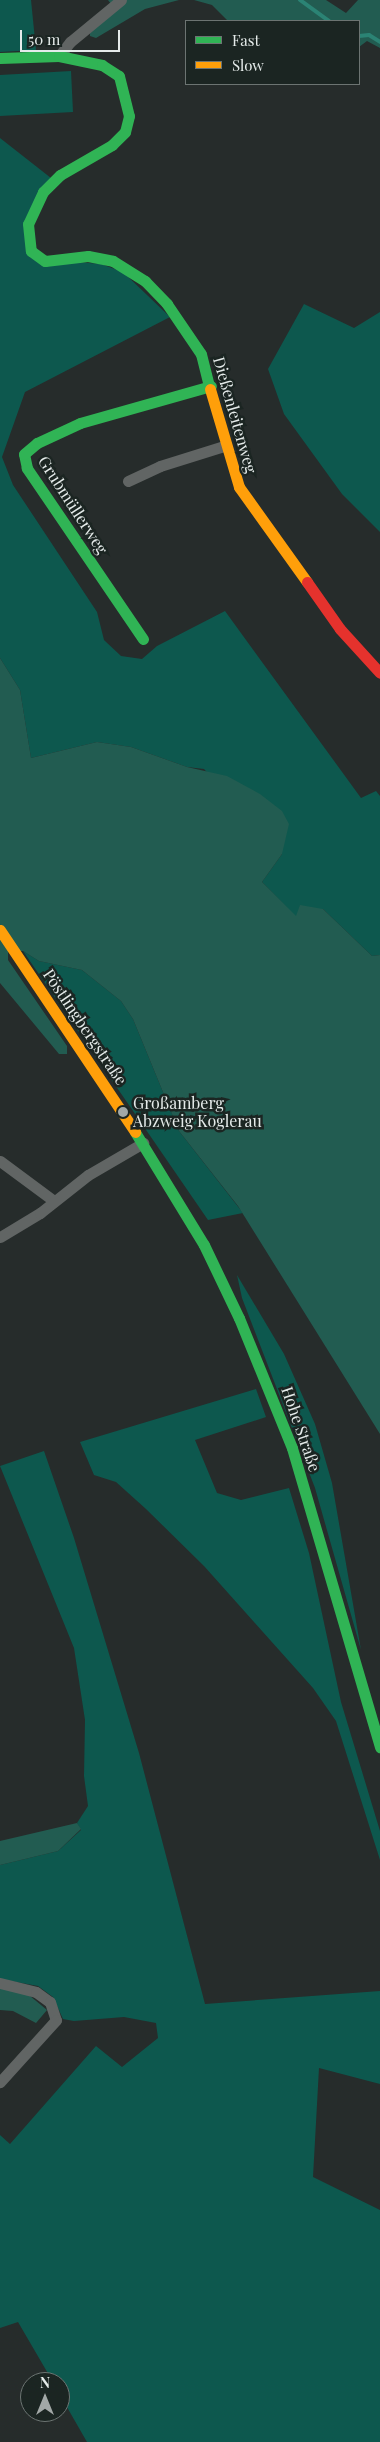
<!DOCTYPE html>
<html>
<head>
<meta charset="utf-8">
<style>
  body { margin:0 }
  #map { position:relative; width:380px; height:2442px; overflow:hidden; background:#262c2b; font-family:"Playfair Display",serif }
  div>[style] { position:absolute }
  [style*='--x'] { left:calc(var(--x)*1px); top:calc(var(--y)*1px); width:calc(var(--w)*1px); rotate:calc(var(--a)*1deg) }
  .green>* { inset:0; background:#0d584e }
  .forest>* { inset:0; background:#225c51 }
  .stream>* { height:4px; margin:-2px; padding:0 2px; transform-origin:2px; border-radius:2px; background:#2b8374 }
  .street>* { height:11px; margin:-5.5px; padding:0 5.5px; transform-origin:5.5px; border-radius:5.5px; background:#616564 }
  .fast>* { height:11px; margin:-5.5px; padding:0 5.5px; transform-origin:5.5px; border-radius:5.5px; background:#30b455 }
  .slow>* { height:11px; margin:-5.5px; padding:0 5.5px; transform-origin:5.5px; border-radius:5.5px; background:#ff9f0a }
  .jam>* { height:11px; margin:-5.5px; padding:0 5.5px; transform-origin:5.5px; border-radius:5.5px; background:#e5322d }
  .dots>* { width:14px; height:14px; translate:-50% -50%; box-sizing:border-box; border:2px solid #1b2522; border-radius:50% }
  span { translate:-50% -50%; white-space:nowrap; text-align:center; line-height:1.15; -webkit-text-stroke:5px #1b2522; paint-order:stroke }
  .street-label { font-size:16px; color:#e5ebea }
  .poi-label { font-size:16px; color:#e5ebea }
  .left { translate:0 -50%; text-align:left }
  .legend { position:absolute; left:185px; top:20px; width:175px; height:65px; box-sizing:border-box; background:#1b2522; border:1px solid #6c7472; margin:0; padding:6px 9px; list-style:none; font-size:15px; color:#e5ebea }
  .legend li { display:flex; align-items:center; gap:10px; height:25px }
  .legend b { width:25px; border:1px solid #6c7472 }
  .north { position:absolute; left:20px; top:2372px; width:50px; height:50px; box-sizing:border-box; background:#1b2522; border:1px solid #6c7472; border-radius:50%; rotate:0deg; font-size:14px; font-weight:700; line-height:20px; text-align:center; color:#e5ebea }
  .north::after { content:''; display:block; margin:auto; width:18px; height:22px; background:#a2a8a7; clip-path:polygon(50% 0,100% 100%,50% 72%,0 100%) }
  .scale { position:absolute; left:20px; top:30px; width:100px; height:22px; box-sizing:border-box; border:2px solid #e5ebea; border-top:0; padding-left:6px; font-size:15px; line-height:18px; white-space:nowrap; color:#e5ebea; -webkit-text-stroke:4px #1b2522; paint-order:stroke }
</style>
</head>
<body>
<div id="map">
  <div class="green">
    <div style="clip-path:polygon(0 0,31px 0,36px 50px,0 52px)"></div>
    <div style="clip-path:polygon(71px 71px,73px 112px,0 116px,0 75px)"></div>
    <div style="clip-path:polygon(0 138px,51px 178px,24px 225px,40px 259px,101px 264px,123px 272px,170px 317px,25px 392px,2px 457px,13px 485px,97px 612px,104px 640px,121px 656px,142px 659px,157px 646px,225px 611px,361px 798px,376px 791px,380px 796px,380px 955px,372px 956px,323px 909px,296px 917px,262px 882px,282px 854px,204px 769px,187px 767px,131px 747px,97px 742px,31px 758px,20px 690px,0 658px)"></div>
    <div style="clip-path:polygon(304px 304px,354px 328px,380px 312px,380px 532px,342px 494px,284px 414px,268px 369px)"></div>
    <div style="clip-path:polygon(23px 951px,39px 961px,82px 970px,121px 1001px,133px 1019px,179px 1131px,243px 1213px,208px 1220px)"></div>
    <div style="clip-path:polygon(237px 1275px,284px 1354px,315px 1424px,332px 1483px,361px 1650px,315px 1488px,242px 1298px)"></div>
    <div style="clip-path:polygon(256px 1389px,266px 1417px,195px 1440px,217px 1493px,241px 1500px,289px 1488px,309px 1553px,341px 1702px,380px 1831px,380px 1860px,336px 1721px,313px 1688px,204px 1566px,146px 1509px,116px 1482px,94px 1475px,80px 1442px)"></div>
    <div style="clip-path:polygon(44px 1451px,74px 1538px,139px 1753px,205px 2004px,380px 1991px,380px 2084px,319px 2068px,313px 2177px,380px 2210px,380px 2442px,87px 2442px,60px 2395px,60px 2382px,53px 2382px,18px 2322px,0 2328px,0 2135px,10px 2144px,96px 2046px,122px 2067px,158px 2038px,156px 2023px,124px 2017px,74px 2021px,63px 2019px,53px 1997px,38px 1986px,0 1979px,0 1865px,58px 1851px,81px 1830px,77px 1823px,88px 1806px,84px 1776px,85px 1720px,74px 1648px,0 1466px)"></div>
  </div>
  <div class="forest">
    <div style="clip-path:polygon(108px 0,179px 0,145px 9px,96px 38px,90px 36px,90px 30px,111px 4px)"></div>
    <div style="clip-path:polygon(194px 0,326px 0,346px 13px,358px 0,380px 0,380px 48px,367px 41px,359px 47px,359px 21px,228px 21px,212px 5px)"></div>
    <div style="clip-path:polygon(0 658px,20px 690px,31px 758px,97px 742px,131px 747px,187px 767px,227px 776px,260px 794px,282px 811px,289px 824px,282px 854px,262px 882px,296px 916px,300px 905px,323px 909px,372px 956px,380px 955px,380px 1434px,238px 1206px,179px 1131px,133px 1019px,121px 1001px,82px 970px,39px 961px,23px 951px,8px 951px,8px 960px,67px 1046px,67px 1054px,59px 1054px,0 983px)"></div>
    <div style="clip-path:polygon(77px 1823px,81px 1829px,58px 1851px,0 1865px,0 1841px)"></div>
    <div style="clip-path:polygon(0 1987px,24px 1991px,47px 2010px,36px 2023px,13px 2011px,0 2010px)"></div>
  </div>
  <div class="stream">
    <div style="--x:300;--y:0;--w:36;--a:36"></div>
    <div style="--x:359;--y:36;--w:10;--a:-6"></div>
    <div style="--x:369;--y:35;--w:13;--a:32"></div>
  </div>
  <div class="street">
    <div style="--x:59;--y:56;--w:18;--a:-52"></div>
    <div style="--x:70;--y:42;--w:66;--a:-39.5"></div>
    <div style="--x:128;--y:481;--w:35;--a:-25"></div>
    <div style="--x:160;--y:466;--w:67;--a:-17.4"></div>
    <div style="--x:0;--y:1161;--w:67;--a:36.5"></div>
    <div style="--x:0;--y:1237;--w:47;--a:-31"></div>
    <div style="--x:40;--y:1213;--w:61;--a:-38.4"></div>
    <div style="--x:88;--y:1175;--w:64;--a:-30.2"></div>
    <div style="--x:0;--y:1983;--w:37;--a:14"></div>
    <div style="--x:36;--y:1992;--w:17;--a:36"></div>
    <div style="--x:50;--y:2002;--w:19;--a:72"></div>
    <div style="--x:56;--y:2020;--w:84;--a:132.1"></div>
  </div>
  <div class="fast">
    <div style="--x:0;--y:58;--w:59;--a:-1.9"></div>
    <div style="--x:59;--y:56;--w:44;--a:11.8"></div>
    <div style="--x:102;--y:65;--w:20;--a:33"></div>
    <div style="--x:119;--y:76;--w:41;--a:76"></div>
    <div style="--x:129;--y:116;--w:16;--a:104"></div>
    <div style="--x:125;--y:132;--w:18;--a:135"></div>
    <div style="--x:112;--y:145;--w:60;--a:150"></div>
    <div style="--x:60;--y:175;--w:24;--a:135"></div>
    <div style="--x:43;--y:192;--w:35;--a:115"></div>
    <div style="--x:28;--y:224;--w:27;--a:84"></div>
    <div style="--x:31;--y:251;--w:17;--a:36"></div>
    <div style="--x:45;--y:261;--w:43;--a:-6.6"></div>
    <div style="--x:88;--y:256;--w:25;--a:11"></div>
    <div style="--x:113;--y:261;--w:38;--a:32"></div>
    <div style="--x:145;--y:281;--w:32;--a:46"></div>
    <div style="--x:167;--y:304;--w:60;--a:55.8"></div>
    <div style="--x:201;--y:354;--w:36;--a:76"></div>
    <div style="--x:143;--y:639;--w:207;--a:-124.2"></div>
    <div style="--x:27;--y:468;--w:14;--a:-102"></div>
    <div style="--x:24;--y:454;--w:17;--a:-40"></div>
    <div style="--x:37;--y:443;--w:47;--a:-24.9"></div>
    <div style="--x:80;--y:423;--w:136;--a:-15.8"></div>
    <div style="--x:135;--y:1132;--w:132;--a:58.6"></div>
    <div style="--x:204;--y:1245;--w:81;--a:64.4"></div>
    <div style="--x:239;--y:1318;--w:140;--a:67.8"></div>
    <div style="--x:292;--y:1448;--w:312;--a:73.6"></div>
  </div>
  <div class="slow">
    <div style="--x:210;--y:389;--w:102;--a:73.5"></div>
    <div style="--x:239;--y:487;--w:117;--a:54.4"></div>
    <div style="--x:0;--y:930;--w:243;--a:56.2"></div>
  </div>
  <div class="jam">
    <div style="--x:307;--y:582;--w:57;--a:54.9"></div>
    <div style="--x:340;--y:629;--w:59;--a:47.7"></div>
  </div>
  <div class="dots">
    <div style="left:123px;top:1112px;background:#a2a8a7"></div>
  </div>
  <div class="street-label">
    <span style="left:235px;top:415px;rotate:74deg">Dießenleitenweg</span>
    <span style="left:73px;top:505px;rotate:57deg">Grubmüllerweg</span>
    <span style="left:85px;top:1027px;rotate:56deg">Pöstlingbergstraße</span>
    <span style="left:301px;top:1429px;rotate:71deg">Hohe Straße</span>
  </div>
  <div class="poi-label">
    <span class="left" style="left:133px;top:1112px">Großamberg<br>Abzweig Koglerau</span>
  </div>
  <ul class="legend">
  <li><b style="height:6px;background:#30b455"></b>Fast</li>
  <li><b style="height:6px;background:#ff9f0a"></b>Slow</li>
  </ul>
  <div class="north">N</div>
  <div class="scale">50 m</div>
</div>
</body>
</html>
